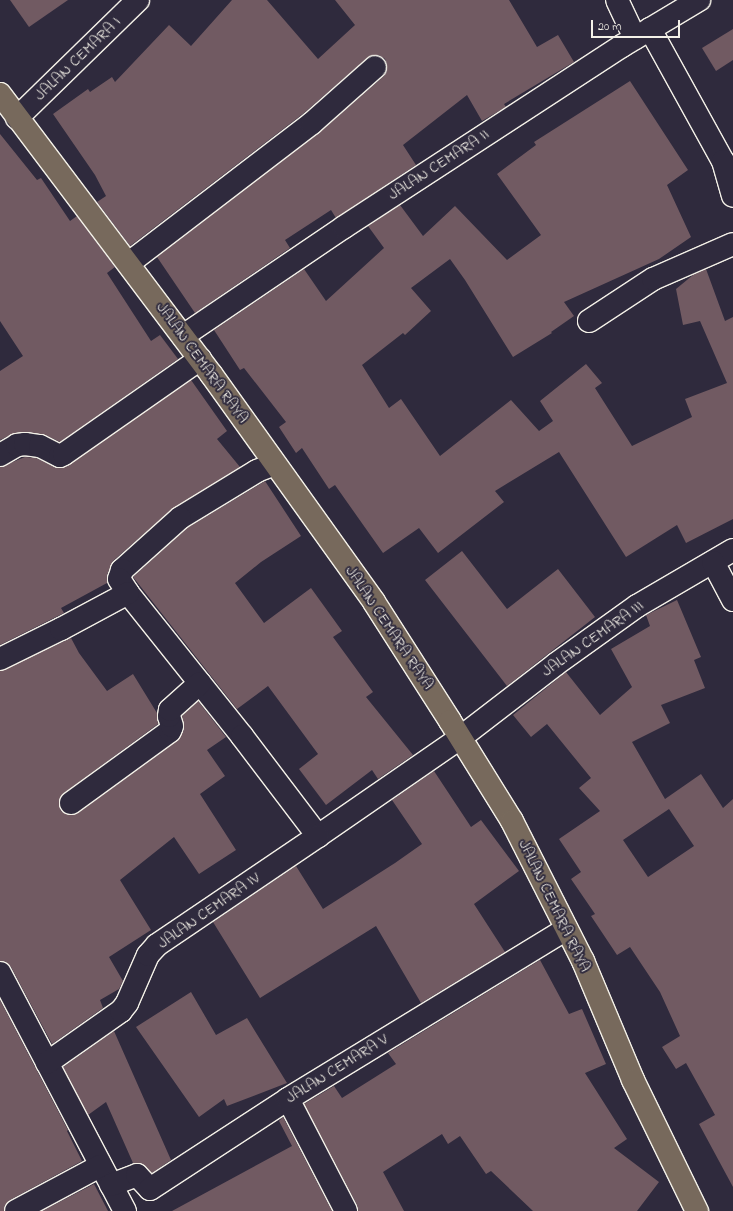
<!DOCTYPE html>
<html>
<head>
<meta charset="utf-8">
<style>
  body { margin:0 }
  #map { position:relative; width:733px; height:1211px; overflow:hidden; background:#2f2a3d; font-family:"Indie Flower",sans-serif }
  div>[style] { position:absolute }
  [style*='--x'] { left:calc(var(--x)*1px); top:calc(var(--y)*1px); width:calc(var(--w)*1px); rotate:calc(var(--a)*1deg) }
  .building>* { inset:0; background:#715a62 }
  .roads { filter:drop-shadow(1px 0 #f4f1e8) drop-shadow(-1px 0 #f4f1e8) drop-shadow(0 1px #f4f1e8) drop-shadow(0 -1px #f4f1e8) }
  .minor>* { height:22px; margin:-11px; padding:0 11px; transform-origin:11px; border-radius:11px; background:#2f2a3d }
  .major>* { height:22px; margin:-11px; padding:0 11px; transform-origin:11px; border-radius:11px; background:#77695c }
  span { translate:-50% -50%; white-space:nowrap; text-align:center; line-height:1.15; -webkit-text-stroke:4px #2f2a3d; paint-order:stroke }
  .street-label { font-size:16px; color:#f4f1e8 }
  .scale { position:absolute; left:591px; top:20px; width:89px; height:18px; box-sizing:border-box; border:2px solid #f4f1e8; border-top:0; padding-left:5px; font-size:12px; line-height:14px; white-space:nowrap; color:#f4f1e8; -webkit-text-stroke:3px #2f2a3d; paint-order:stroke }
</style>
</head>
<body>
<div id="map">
  <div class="building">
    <div style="clip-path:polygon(10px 0,68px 0,29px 27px)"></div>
    <div style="clip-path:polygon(232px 0,267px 0,318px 59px,355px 25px,335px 0,509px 0,537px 47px,558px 35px,574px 62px,504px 104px,506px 107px,482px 121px,467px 95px,403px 145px,416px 165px,336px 218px,331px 210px,285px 240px,290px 248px,195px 313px,157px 257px,320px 132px,384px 76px,387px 71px,387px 65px,385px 59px,379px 55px,372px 55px,367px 58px,304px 113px,130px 246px,97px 202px,106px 196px,95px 175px,53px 114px,88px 89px,90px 92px,112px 77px,115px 82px,169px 25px,191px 46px)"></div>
    <div style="clip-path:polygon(733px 29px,733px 60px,716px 71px,702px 48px)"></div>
    <div style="clip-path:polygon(630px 81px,688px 170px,667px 185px,691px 237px,659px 259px,564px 302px,574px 316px,551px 332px,552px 333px,513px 357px,465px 280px,450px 259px,411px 288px,431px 311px,405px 335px,403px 333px,362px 365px,389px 408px,401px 399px,440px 456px,511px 400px,539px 431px,553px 421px,540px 401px,586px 364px,602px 383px,595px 388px,632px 446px,692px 417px,685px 399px,727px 383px,700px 321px,683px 325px,676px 289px,693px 275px,706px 269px,725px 321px,733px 317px,733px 519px,686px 543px,677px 525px,626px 557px,559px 452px,495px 491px,504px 502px,438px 553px,419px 528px,383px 553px,335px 485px,329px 489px,302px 448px,296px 453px,279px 427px,286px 422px,244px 368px,240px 370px,214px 330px,304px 269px,326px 301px,384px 248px,368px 226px,400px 205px,423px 236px,455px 206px,507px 260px,541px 235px,497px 174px,536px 145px,534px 142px)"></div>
    <div style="clip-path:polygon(0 134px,37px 180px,41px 178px,70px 221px,77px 216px,115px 267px,107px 273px,151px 341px,160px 335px,178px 359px,60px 442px,45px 435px,26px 432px,15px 433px,0 440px,0 371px,23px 356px,0 321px)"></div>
    <div style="clip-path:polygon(191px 380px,227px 431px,217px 439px,240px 467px,172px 509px,113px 561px,107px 575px,107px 583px,61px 608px,64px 613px,0 645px,0 467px,25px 457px,36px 458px,55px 467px,66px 467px)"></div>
    <div style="clip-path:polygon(265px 481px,301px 536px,261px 562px,235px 583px,264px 623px,311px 588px,342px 631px,333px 637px,373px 692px,366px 697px,413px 755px,378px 779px,372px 770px,326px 805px,299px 769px,318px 754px,268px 686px,237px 709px,133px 577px,187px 528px)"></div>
    <div style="clip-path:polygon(462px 551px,507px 609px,558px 569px,595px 617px,507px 686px,425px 580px)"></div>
    <div style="clip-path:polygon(evenodd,677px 600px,701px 657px,694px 660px,705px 688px,661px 705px,670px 723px,632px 742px,665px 799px,701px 774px,723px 808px,733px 799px,733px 1187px,699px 1124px,715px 1115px,686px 1063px,676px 1069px,662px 1047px,680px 1036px,660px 992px,630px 947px,617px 955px,591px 916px,595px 914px,571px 879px,581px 872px,559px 839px,600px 811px,579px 788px,591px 778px,547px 724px,531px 737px,513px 715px,566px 672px,600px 715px,632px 687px,611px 649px,650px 626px,646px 615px,677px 600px,669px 809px,694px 846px,648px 877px,623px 840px,669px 809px)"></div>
    <div style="clip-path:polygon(71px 638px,79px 653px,107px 691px,133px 674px,157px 713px,158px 724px,64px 793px,60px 798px,59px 804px,61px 811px,66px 814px,72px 815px,78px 813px,177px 741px,184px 730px,182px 716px,198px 701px,226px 737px,207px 750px,225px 776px,200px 794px,236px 850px,199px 874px,174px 837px,120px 880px,151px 930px,109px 957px,123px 981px,119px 989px,100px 1000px,103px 1008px,52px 1044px,11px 967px,6px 962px,0 961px,0 671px)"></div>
    <div style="clip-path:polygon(434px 771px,471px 827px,481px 820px,519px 871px,474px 904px,505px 952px,421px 1003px,376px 926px,260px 998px,213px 922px,296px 866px,323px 909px,395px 863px,422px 844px,392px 800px)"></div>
    <div style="clip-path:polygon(540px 960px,569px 1014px,582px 1009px,606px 1064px,585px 1073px,627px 1139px,614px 1148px,659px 1182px,637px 1211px,533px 1211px,491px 1171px,486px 1174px,460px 1136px,448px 1144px,442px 1134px,383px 1172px,404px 1211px,358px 1211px,357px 1205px,304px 1104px,334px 1086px,342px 1098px,396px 1064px,388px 1053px)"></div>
    <div style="clip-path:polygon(191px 992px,216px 1035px,247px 1018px,287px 1083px,227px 1106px,224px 1099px,199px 1117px,136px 1027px)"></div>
    <div style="clip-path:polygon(0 1000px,68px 1130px,67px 1131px,82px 1161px,10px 1200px,5px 1205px,4px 1211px,0 1211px)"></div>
    <div style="clip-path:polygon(114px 1031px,171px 1160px,152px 1173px,140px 1163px,133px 1163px,106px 1102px,88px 1115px,63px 1067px)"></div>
    <div style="clip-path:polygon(283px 1117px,332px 1211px,172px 1211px,292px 1146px,279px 1121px)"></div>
    <div style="clip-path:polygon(94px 1184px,108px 1211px,42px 1211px)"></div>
  </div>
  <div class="roads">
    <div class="minor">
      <div style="--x:617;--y:0;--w:42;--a:64.7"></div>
      <div style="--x:650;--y:29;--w:151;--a:61.1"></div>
      <div style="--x:723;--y:161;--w:36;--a:74"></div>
      <div style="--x:17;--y:118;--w:169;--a:-44.3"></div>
      <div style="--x:129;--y:263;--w:230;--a:-37.4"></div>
      <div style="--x:312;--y:123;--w:84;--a:-41.6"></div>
      <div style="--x:589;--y:321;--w:77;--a:-33.3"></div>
      <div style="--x:653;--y:279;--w:87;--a:-23.6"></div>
      <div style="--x:183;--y:336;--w:194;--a:-34.1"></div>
      <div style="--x:344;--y:227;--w:332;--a:-33.1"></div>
      <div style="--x:622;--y:46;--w:90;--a:-30.9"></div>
      <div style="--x:0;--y:455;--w:20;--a:-30"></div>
      <div style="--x:17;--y:445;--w:8;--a:-7"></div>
      <div style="--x:25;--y:444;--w:15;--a:8"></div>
      <div style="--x:40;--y:446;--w:22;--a:27"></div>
      <div style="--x:60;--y:456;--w:4;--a:-27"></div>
      <div style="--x:64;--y:454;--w:166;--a:-34.9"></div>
      <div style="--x:275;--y:464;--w:19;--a:159"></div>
      <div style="--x:257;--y:471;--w:90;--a:148.6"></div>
      <div style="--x:180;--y:518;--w:78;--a:138.1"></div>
      <div style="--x:122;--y:570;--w:9;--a:108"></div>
      <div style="--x:119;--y:579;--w:17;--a:57"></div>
      <div style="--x:128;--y:593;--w:183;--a:51.4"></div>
      <div style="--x:242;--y:736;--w:126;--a:52.8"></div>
      <div style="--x:318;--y:836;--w:173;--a:-34.6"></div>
      <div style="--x:460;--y:738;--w:121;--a:-37.6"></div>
      <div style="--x:556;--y:664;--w:100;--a:-35.6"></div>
      <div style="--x:637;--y:606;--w:111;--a:-30.3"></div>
      <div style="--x:713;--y:562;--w:43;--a:62.2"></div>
      <div style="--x:0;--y:659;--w:68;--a:-26.2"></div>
      <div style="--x:61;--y:629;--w:76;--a:-28.2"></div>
      <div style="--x:71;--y:803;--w:122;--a:-36"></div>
      <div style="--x:170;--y:731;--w:5;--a:-68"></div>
      <div style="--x:172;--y:726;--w:10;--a:-107"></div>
      <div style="--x:169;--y:716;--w:6;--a:-81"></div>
      <div style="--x:170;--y:710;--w:40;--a:-42"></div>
      <div style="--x:0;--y:973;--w:269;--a:62.3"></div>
      <div style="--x:47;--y:1063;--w:90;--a:-35.1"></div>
      <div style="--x:121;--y:1011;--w:10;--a:-53"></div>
      <div style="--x:127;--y:1003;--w:52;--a:-66.4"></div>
      <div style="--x:148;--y:955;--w:13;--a:-48"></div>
      <div style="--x:157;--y:945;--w:194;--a:-34.1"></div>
      <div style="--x:288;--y:1099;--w:126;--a:62.6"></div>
      <div style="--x:111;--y:1185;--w:28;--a:-21"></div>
      <div style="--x:137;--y:1175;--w:19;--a:47"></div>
      <div style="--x:150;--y:1189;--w:165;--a:-33.1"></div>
      <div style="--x:288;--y:1099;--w:326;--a:-31.4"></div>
      <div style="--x:16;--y:1211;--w:95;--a:-28.2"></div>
    </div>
    <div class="major">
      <div style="--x:0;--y:94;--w:351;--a:53"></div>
      <div style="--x:211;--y:374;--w:280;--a:54.4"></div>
      <div style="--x:374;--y:602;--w:141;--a:57.4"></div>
      <div style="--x:450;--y:721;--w:118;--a:58.2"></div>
      <div style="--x:512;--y:821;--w:157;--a:63.1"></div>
      <div style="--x:583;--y:961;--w:129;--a:67.2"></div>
      <div style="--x:633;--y:1080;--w:146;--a:64"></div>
    </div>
  </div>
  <div class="street-label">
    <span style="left:78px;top:59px;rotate:-44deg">JALAN CEMARA I</span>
    <span style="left:439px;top:165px;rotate:-33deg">JALAN CEMARA II</span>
    <span style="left:202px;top:363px;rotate:54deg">JALAN CEMARA RAYA</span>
    <span style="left:389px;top:628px;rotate:56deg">JALAN CEMARA RAYA</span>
    <span style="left:593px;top:639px;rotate:-35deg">JALAN CEMARA III</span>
    <span style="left:554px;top:906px;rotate:64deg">JALAN CEMARA RAYA</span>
    <span style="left:209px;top:911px;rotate:-35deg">JALAN CEMARA IV</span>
    <span style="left:337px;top:1069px;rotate:-32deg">JALAN CEMARA V</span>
  </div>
  <div class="scale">20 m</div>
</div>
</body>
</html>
